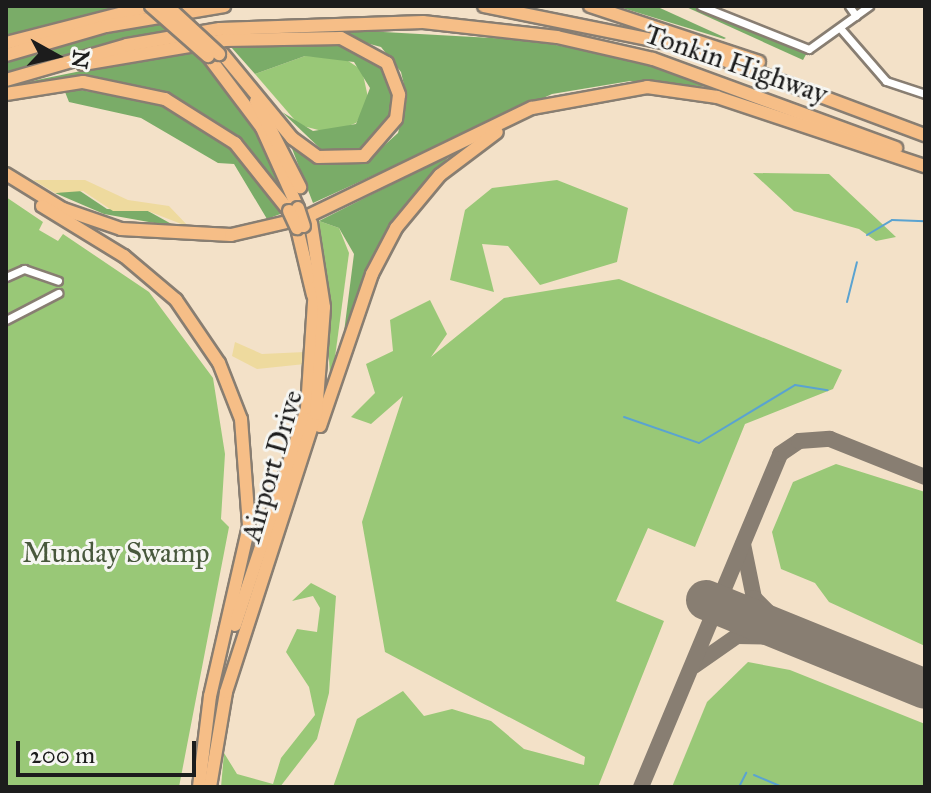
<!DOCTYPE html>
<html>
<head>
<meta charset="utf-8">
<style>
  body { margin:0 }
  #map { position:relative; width:931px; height:793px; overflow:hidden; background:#f3e1c8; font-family:"IM FELL Great Primer",serif }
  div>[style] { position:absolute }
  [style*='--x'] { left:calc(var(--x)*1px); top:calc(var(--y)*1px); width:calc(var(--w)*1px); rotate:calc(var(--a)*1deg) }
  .green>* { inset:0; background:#99c877 }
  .forest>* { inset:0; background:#7aac68 }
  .sand>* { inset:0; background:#eeda9e }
  .stream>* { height:2px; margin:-1px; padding:0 1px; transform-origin:1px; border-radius:1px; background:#5aa3d1 }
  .taxiway>* { height:16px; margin:-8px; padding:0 8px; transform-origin:8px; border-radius:8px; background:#887e72 }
  .runway>* { height:40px; margin:-20px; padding:0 20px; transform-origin:20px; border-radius:20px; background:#887e72 }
  .roads { filter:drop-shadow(2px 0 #887e72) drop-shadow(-2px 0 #887e72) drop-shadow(0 2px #887e72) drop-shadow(0 -2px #887e72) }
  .street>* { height:7px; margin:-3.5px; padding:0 3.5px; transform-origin:3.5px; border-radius:3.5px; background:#fff }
  .highway>* { height:12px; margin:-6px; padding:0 6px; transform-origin:6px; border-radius:6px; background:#f6be87 }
  .bridges { filter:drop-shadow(2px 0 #887e72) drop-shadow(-2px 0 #887e72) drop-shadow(0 2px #887e72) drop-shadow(0 -2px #887e72) }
  .highway-bridge>* { height:12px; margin:-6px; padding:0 6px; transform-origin:6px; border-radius:6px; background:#f6be87 }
  span { translate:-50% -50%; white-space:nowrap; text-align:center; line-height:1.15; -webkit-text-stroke:6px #f6f6f2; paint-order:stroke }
  .street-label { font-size:28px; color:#1c1c1c }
  .park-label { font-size:28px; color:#48583c }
  .frame { position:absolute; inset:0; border:8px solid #1c1c1c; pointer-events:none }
  .north { position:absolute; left:16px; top:16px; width:80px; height:80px; -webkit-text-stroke:6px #f6f6f2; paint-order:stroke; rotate:98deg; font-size:22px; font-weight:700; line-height:32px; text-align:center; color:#1c1c1c }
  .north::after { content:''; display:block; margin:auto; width:28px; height:36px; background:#1c1c1c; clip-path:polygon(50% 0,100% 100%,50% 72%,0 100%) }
  .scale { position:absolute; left:16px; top:741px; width:180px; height:36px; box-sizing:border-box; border:4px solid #1c1c1c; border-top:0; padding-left:10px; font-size:24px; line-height:28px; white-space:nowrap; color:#1c1c1c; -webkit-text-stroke:6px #f6f6f2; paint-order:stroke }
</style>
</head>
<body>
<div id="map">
  <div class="green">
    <div style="clip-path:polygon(305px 56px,342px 57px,362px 70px,369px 102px,356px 123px,330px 133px,299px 125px,255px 74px)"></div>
    <div style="clip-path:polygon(753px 173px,829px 174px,896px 237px,876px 241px,859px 229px,794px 211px)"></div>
    <div style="clip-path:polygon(557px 180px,628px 208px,617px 262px,540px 285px,508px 246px,482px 244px,494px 292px,450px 280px,465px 210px,492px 188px)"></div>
    <div style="clip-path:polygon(6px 197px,43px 222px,39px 230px,58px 241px,63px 234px,149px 292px,213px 378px,225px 454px,221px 519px,229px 527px,179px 787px,6px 787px)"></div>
    <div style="clip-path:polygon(319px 221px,339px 228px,349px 253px,331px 387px)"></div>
    <div style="clip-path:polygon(619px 279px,842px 370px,833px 389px,745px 424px,695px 547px,648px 528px,616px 601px,664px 621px,598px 787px,333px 787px,357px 719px,403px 691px,424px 716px,452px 709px,491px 721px,524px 749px,584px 765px,585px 757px,385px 652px,362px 522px,403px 396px,371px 424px,351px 417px,375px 393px,366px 364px,393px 351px,390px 320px,430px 300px,447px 334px,431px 357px,504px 298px)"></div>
    <div style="clip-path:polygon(836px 464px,925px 492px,925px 646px,829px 602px,815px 583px,781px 569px,772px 532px,793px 482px)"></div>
    <div style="clip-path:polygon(311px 583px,336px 596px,329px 693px,317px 739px,280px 787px,221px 787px,224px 753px,237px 774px,273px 784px,281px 758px,315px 715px,309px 687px,286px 652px,297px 629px,317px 632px,320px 608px,313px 596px,292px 601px)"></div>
    <div style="clip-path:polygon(748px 662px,790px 670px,925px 724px,925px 787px,672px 787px,707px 702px)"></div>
  </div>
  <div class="forest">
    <div style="clip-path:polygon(6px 6px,126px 6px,6px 37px)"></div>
    <div style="clip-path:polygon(616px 6px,660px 8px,726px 38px,724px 39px)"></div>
    <div style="clip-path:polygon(684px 6px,701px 6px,809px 49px,803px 60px)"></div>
    <div style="clip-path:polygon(162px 20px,175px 31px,6px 73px,6px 60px)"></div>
    <div style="clip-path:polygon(311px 28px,530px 40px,638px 61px,726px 88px,630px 81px,552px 94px,313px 203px,291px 146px,325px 164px,367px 161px,398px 133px,407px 98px,401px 72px,381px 47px)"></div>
    <div style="clip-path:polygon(305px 41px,347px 44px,371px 54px,391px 76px,396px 110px,365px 150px,327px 155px,282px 112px,313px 131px,356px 124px,370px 88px,354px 62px,305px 56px,255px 74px,231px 47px)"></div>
    <div style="clip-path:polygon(194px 48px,263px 138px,286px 193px,239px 140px,176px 99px,102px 80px,27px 82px)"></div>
    <div style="clip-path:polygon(63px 87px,166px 105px,210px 129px,245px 159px,283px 213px,267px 219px,234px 164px,218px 163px,141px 118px,69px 102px)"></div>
    <div style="clip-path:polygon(450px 155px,419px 191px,344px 332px,354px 254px,339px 228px,319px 221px)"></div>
    <div style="clip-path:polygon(77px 189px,107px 209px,148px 211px,177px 227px,104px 214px,55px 193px)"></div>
  </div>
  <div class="sand">
    <div style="clip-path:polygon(33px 180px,85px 180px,128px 200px,169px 206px,189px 227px,148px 211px,113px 211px,83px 191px,55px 193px)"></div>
    <div style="clip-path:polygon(235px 342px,262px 354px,305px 352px,305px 364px,257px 369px,232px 356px)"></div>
  </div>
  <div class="stream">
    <div style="--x:867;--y:235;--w:29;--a:-31"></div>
    <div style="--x:892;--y:220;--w:33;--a:2"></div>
    <div style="--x:847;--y:302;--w:41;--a:-76"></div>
    <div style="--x:624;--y:417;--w:79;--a:19.1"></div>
    <div style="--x:699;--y:443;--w:112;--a:-31.1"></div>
    <div style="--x:795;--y:385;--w:33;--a:9"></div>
    <div style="--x:754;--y:775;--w:30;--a:23"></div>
    <div style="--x:739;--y:787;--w:16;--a:-63"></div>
  </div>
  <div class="taxiway">
    <div style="--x:743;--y:544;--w:55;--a:78.5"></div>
    <div style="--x:754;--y:598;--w:48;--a:45"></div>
    <div style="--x:694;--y:666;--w:52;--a:-34.9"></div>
    <div style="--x:737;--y:636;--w:60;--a:1"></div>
    <div style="--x:641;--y:787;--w:361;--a:-67.3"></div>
    <div style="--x:780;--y:454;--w:23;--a:-34"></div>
    <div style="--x:799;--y:441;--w:31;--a:-4"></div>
    <div style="--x:830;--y:439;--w:102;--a:21.8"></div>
  </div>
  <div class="runway">
    <div style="--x:706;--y:600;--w:236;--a:22.1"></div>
  </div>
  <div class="roads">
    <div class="street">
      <div style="--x:701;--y:6;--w:116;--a:21.7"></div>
      <div style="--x:809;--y:49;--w:74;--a:-35.6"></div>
      <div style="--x:849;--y:6;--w:12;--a:55"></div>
      <div style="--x:840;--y:28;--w:70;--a:49"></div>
      <div style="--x:886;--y:81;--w:41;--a:18.4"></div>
      <div style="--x:6;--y:277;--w:20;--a:-24"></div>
      <div style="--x:24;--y:269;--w:36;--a:19"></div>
      <div style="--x:6;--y:320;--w:59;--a:-27.4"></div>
    </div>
    <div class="highway">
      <div style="--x:484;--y:6;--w:212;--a:11.4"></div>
      <div style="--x:692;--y:48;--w:249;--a:20.5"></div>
      <div style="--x:590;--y:6;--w:178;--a:18.3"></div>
      <div style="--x:6;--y:43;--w:149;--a:-14.4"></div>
      <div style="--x:6;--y:55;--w:104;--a:-16.2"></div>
      <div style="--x:106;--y:26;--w:120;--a:-9.6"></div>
      <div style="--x:208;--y:56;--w:90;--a:53.1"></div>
      <div style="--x:262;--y:128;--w:88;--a:65.8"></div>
      <div style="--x:83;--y:64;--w:144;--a:-9.6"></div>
      <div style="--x:225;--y:40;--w:116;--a:-1"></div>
      <div style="--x:341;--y:38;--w:52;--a:28.5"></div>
      <div style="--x:387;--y:63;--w:34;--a:69"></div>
      <div style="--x:399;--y:95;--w:24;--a:97"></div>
      <div style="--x:396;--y:119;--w:49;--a:130.9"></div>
      <div style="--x:364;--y:156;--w:46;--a:178.8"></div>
      <div style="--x:318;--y:157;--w:32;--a:-144"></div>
      <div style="--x:292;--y:138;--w:110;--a:-129.5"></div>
      <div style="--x:6;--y:80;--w:126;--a:-16.1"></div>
      <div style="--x:127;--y:45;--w:94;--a:-9.8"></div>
      <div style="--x:220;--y:29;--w:203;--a:-2"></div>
      <div style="--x:423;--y:22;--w:135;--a:6.4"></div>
      <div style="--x:557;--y:37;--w:98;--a:12.9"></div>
      <div style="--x:653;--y:59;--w:259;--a:20.1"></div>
      <div style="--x:6;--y:94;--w:78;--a:-8.9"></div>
      <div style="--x:83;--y:82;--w:84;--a:11.7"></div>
      <div style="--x:165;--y:99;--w:83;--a:32.2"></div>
      <div style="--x:235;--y:143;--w:87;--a:51.5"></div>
      <div style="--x:256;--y:101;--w:97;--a:62.9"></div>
      <div style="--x:6;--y:174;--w:67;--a:31.6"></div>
      <div style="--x:63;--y:209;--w:61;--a:19"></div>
      <div style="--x:121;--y:229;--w:110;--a:3.1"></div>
      <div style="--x:231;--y:235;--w:75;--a:-13.1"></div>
      <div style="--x:304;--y:218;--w:253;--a:-25.8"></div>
      <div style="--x:532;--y:108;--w:117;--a:-10.3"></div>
      <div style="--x:647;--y:87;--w:71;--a:8.1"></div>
      <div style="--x:717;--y:97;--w:219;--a:18.4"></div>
      <div style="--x:42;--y:206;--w:96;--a:31.4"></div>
      <div style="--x:124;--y:256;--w:68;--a:40.2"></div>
      <div style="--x:176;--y:300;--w:76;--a:55.7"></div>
      <div style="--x:219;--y:363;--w:60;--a:68.6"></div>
      <div style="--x:241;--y:419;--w:107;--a:85.7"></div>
      <div style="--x:249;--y:526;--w:174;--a:102.9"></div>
      <div style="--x:210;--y:696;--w:92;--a:96.9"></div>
      <div style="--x:297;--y:228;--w:69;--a:76.6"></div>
      <div style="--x:320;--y:426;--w:161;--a:-71.1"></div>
      <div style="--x:372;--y:274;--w:52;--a:-62.4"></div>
      <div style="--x:396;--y:228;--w:69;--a:-50.3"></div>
      <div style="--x:440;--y:175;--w:71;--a:-37"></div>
      <div style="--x:235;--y:625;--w:229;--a:-71.6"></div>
      <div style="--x:307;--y:408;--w:120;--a:-86.2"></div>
      <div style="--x:210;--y:787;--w:96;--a:-80.4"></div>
      <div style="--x:226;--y:692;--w:292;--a:-72.1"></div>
      <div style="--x:316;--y:414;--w:107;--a:-85.7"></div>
      <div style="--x:324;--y:307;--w:85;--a:-98.8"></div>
    </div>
  </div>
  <div class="bridges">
    <div class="highway-bridge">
      <div style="--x:151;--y:6;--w:76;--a:41.3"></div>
      <div style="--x:167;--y:6;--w:71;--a:42.7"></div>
      <div style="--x:298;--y:208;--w:19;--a:72"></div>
      <div style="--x:289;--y:211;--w:19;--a:65"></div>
    </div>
  </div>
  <div class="street-label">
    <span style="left:736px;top:64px;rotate:19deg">Tonkin Highway</span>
    <span style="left:272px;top:466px;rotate:-74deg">Airport Drive</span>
  </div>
  <div class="park-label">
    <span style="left:116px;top:553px">Munday Swamp</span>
  </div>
  <div class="frame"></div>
  <div class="north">N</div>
  <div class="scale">200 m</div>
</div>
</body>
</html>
